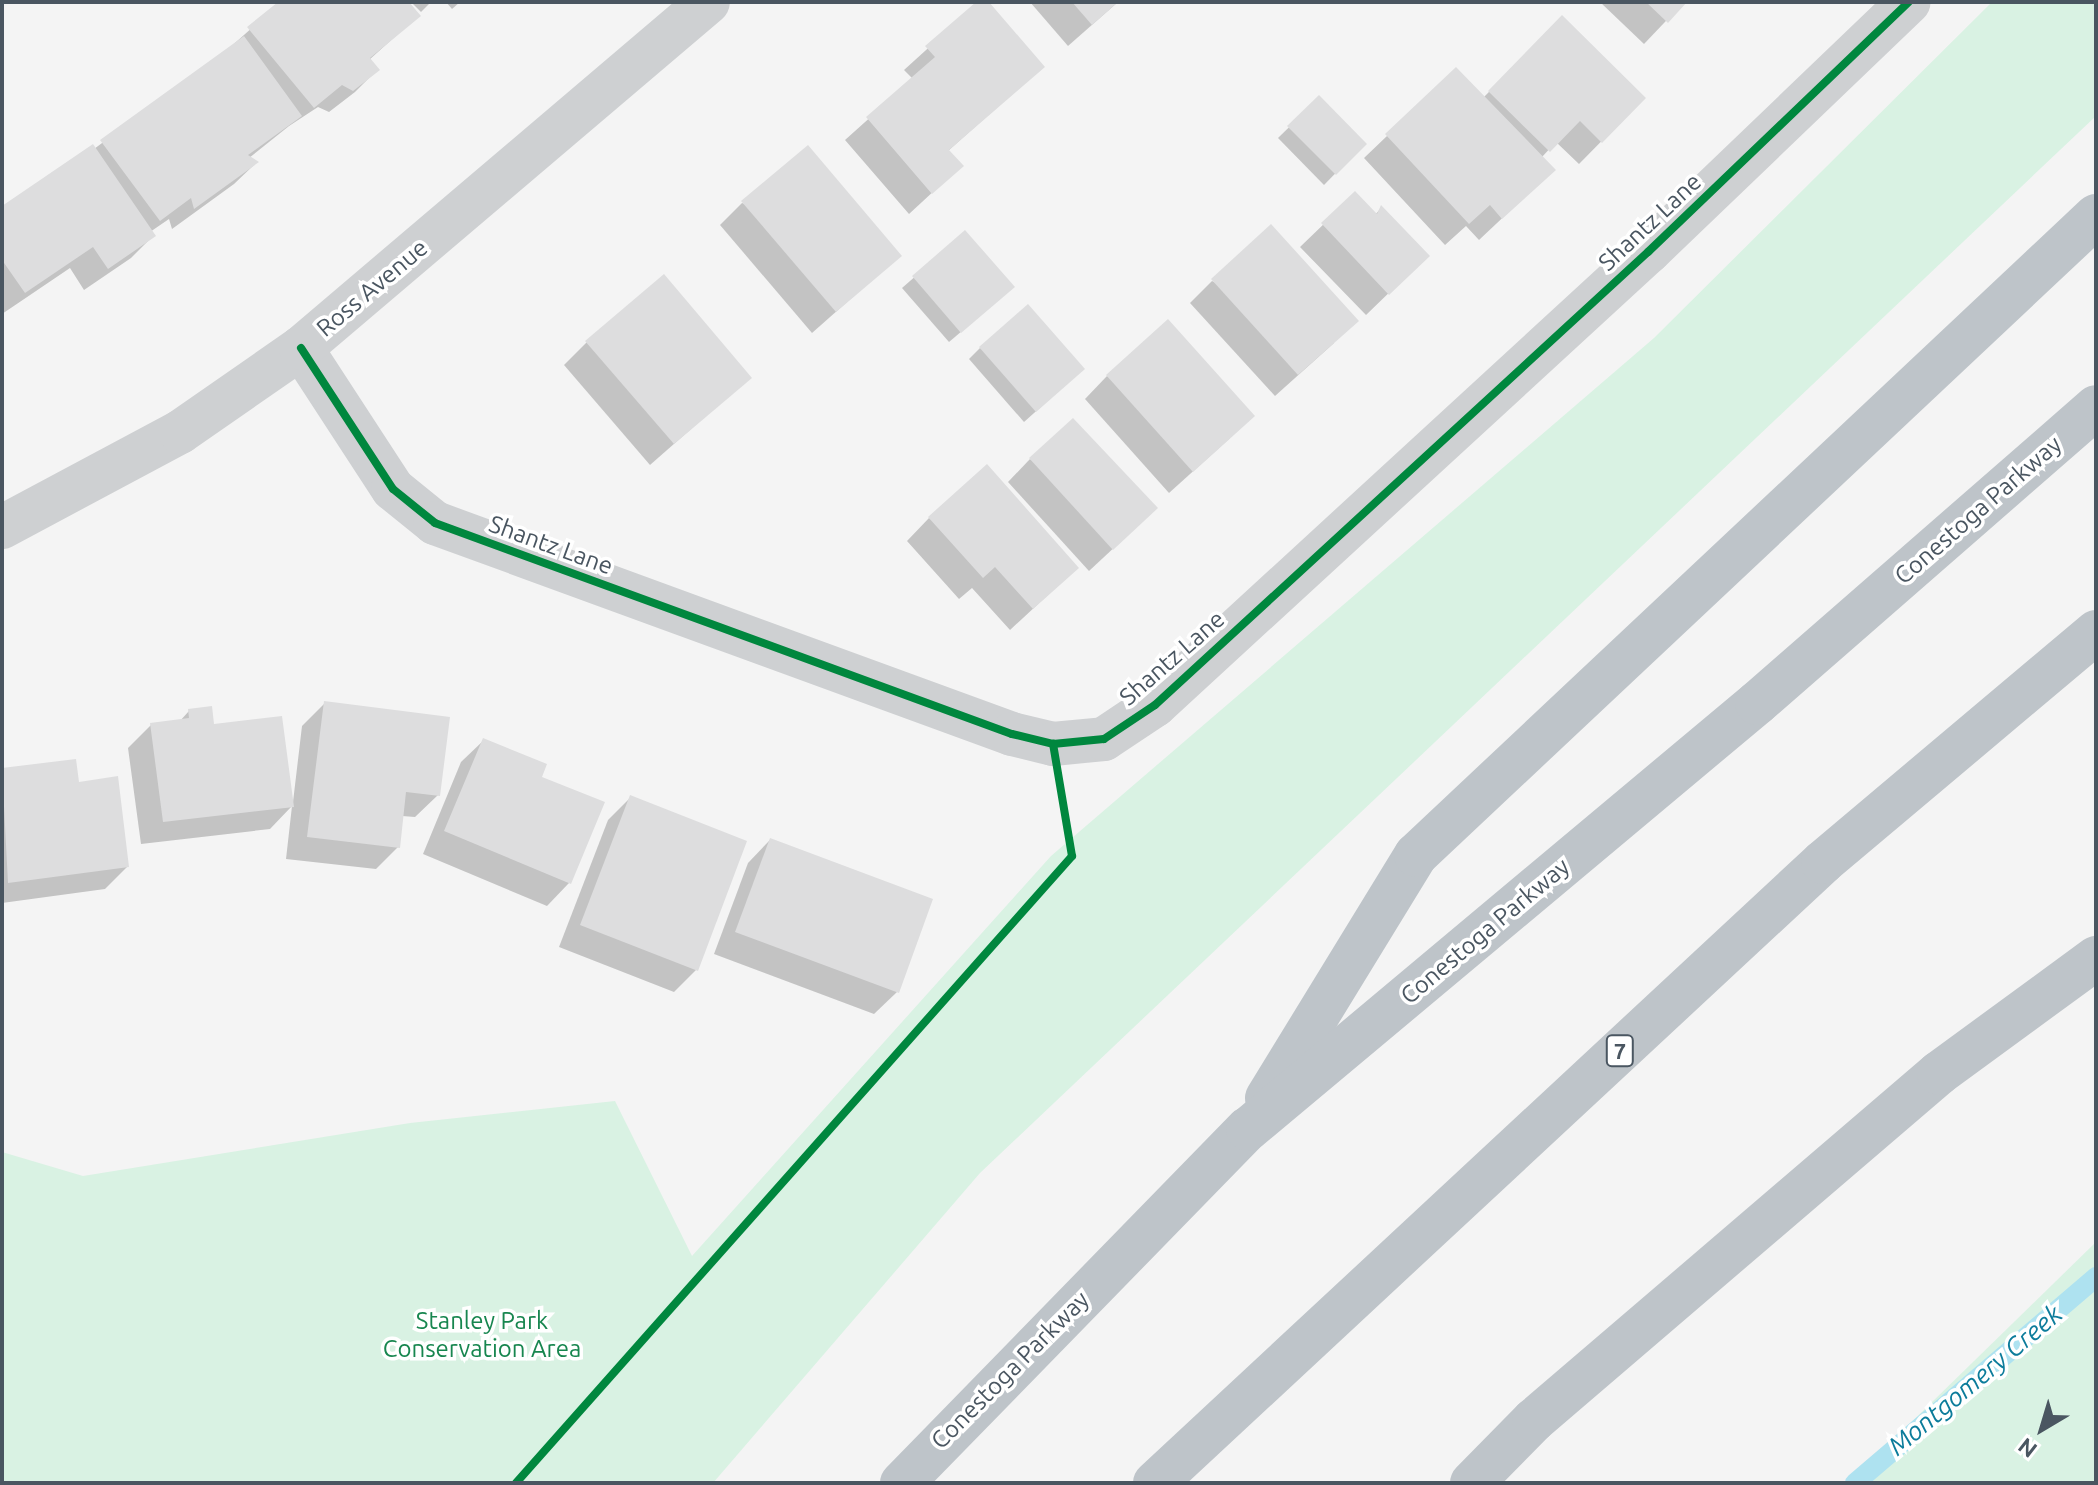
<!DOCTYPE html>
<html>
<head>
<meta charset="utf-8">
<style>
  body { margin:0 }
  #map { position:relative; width:2098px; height:1485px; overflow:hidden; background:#f4f4f4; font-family:Ubuntu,sans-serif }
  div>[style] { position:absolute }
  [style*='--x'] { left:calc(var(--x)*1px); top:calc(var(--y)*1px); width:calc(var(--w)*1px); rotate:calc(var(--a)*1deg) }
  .green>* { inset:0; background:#d9f2e3 }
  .shadow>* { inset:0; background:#0003 }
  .stream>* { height:20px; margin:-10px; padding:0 10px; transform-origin:10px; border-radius:10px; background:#aee2f0 }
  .building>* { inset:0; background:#ddddde }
  .minor>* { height:44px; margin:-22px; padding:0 22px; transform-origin:22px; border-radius:22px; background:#ced0d2 }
  .motorway>* { height:44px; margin:-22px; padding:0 22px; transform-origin:22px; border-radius:22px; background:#bec4c9 }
  .cycleway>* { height:8px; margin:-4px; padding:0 4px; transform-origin:4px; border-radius:4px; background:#00873e }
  span { translate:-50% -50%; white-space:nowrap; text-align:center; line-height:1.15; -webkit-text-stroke:7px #fff; paint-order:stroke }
  .shield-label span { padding:2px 6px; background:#fff; border:2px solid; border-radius:6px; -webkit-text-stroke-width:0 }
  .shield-label { font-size:22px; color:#4a5661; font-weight:700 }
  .street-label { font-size:24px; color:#4a5661 }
  .park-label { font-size:24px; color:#17864f }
  .water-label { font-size:26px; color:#0c7c9b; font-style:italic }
  .frame { position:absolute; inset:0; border:4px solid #4a5661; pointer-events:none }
  .north { position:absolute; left:2002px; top:1389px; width:80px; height:80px; -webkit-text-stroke:6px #fff; paint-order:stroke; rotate:218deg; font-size:22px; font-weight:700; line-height:32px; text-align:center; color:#4a5661 }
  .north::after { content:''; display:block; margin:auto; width:28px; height:36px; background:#4a5661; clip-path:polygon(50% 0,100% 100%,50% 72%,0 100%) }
</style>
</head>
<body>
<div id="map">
  <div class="green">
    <div style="clip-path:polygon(1992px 2px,2096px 2px,2096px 116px,980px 1173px,713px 1483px,2px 1483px,2px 1152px,83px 1176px,410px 1123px,615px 1101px,692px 1256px,1051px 856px,1654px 338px)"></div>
    <div style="clip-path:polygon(2096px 1242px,2096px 1483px,1849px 1483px)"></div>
  </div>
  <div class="shadow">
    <div style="clip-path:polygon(281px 2px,408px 2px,418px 16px,369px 60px,377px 70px,355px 92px,329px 112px,318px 107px,289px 126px,249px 158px,256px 163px,234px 184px,172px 229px,169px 219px,150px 232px,153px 236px,131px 258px,84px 290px,70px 268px,2px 314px,2px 208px,94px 149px,226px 51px)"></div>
    <div style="clip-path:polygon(411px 2px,431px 2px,421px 12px)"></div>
    <div style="clip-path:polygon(446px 2px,460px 2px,452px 9px)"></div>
    <div style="clip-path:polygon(979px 2px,986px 2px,1042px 67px,948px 151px,961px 166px,909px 214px,845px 140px,913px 79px,904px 70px)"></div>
    <div style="clip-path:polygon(1030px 2px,1118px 2px,1068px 46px)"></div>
    <div style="clip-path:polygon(1600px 2px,1684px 2px,1644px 44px)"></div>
    <div style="clip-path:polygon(1562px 18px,1644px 98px,1579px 164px,1556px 142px,1541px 158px,1530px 192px,1479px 240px,1466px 226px,1445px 245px,1364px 158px,1456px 70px,1483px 98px)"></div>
    <div style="clip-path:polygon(1319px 98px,1364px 144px,1324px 185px,1278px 138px)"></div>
    <div style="clip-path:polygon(1355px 194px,1375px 215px,1381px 208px,1427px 256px,1366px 315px,1300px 247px)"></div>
    <div style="clip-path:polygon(742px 203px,899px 256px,812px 333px,720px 225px)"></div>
    <div style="clip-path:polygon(965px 233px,1001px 298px,949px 342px,902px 288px)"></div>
    <div style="clip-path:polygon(1212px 281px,1334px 343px,1275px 396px,1190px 303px)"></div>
    <div style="clip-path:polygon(587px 342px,749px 378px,650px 465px,564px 365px)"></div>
    <div style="clip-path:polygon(980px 348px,1071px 380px,1024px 422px,969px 359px)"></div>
    <div style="clip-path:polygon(1107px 376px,1230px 438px,1169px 493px,1085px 399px)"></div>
    <div style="clip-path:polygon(1030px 459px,1132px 531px,1089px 571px,1008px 482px)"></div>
    <div style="clip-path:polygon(929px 518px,1077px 568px,1010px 630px,972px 588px,959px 599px,907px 541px)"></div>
    <div style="clip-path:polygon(325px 703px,438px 795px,415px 817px,402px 816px,398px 847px,376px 869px,286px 859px,292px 806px,270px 829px,141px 844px,128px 748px,151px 725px,179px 722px,189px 711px,213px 726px,293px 802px,302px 726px)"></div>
    <div style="clip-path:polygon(484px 740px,539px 778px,569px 883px,547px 906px,423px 854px,461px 762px)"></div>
    <div style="clip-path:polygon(74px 761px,77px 784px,127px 867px,105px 889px,2px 903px,2px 770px)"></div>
    <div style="clip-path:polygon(630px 798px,696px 970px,674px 992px,559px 947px,608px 820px)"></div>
    <div style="clip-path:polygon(770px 840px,897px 992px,874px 1014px,714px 954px,748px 863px)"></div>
  </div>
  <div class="stream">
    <div style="--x:1855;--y:1483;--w:317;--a:-40.5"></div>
  </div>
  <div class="building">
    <div style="clip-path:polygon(278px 2px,409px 2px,421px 16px,370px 58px,380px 70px,353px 91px,342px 85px,314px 108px,247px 27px)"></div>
    <div style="clip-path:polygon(976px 2px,989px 2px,1045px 67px,949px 150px,964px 166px,932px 194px,866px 117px,935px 57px,925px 46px)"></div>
    <div style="clip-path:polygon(1072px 2px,1118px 2px,1092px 25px)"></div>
    <div style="clip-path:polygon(1646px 2px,1687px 2px,1668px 23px)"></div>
    <div style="clip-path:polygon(1562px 15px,1646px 98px,1602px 143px,1580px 121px,1550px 152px,1488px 91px)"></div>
    <div style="clip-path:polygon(244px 36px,302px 116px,248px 155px,259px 162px,194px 209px,191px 198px,160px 221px,100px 140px)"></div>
    <div style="clip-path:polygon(1456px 67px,1556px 170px,1502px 219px,1490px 205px,1469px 224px,1385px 134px)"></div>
    <div style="clip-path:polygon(1319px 95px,1367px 144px,1336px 175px,1287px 126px)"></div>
    <div style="clip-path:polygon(93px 144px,156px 236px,108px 269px,93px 247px,25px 293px,2px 260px,2px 206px)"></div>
    <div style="clip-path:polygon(808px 145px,902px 256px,836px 312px,741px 201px)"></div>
    <div style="clip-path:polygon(1355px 191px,1377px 214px,1381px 205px,1430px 256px,1389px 295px,1321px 223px)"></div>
    <div style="clip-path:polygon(1271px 224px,1359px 321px,1298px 375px,1211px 279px)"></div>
    <div style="clip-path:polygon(965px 230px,1015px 287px,961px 333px,912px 276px)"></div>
    <div style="clip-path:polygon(664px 274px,752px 378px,674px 444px,585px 341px)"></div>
    <div style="clip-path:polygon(1028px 304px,1085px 369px,1036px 412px,979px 347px)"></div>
    <div style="clip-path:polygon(1168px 319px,1255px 416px,1193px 472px,1106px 375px)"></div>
    <div style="clip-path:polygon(1073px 418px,1158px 508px,1113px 550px,1029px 458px)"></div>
    <div style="clip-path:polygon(987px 464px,1079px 568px,1033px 609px,995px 567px,983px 578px,928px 517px)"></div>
    <div style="clip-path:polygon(324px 701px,450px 717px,440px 796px,406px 792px,400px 848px,307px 837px)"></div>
    <div style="clip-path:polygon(212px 706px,214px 724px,282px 716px,294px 807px,163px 822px,150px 723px,189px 718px,188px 709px)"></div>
    <div style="clip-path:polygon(483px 738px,547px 764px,542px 777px,605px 802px,571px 884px,444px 831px)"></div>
    <div style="clip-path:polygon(76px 759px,79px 782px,118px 776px,129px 867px,8px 883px,2px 768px)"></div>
    <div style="clip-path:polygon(630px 795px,747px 841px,698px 971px,580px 925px)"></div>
    <div style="clip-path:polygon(770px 838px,933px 899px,899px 993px,735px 932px)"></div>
  </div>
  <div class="minor">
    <div style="--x:301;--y:348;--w:168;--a:56.9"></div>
    <div style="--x:393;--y:489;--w:54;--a:39"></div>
    <div style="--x:435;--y:523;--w:614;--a:20.09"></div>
    <div style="--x:1012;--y:734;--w:42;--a:13.7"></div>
    <div style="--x:1053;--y:744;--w:51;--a:-5.6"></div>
    <div style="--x:1104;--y:739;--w:61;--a:-33.7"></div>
    <div style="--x:1155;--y:705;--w:670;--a:-42.58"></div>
    <div style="--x:1648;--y:252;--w:361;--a:-43.8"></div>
    <div style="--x:2;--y:527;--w:202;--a:-28.1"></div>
    <div style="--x:180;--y:432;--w:147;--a:-34.8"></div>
    <div style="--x:301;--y:348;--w:534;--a:-40.37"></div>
  </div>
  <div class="motorway">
    <div style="--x:1267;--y:1098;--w:285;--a:-58.5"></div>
    <div style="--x:1416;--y:855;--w:933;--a:-43.22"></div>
    <div style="--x:902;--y:1483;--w:495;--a:-45.7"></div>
    <div style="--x:1248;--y:1129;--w:664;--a:-39.93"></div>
    <div style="--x:1757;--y:703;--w:450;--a:-41.1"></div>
    <div style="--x:1155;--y:1483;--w:912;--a:-42.91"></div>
    <div style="--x:1823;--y:862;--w:357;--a:-40.1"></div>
    <div style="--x:1472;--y:1483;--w:88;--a:-45.5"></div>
    <div style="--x:1534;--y:1420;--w:533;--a:-40.59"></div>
    <div style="--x:1939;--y:1073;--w:195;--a:-36.2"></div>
  </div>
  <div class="cycleway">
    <div style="--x:301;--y:348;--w:168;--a:56.9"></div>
    <div style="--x:393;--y:489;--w:54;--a:39"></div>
    <div style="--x:435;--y:523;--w:614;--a:20.09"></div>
    <div style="--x:1012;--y:734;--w:42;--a:13.7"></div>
    <div style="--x:1053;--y:744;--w:51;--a:-5.6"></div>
    <div style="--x:1104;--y:739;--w:61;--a:-33.7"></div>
    <div style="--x:1155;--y:705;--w:670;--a:-42.58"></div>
    <div style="--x:1648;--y:252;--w:361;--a:-43.8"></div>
    <div style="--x:516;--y:1483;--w:838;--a:-48.43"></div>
    <div style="--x:1072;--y:856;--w:114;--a:-99.6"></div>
  </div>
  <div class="shield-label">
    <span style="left:1620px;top:1051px">7</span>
  </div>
  <div class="street-label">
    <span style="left:1650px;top:222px;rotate:-43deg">Shantz Lane</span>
    <span style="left:372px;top:288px;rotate:-40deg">Ross Avenue</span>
    <span style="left:1978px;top:510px;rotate:-41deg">Conestoga Parkway</span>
    <span style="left:551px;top:545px;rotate:20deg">Shantz Lane</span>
    <span style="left:1172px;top:658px;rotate:-41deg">Shantz Lane</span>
    <span style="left:1485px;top:931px;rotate:-40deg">Conestoga Parkway</span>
    <span style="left:1010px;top:1370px;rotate:-45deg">Conestoga Parkway</span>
  </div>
  <div class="park-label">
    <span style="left:482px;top:1335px">Stanley Park<br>Conservation Area</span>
  </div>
  <div class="water-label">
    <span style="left:1975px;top:1380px;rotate:-40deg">Montgomery Creek</span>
  </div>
  <div class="frame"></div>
  <div class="north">N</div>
</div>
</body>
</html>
